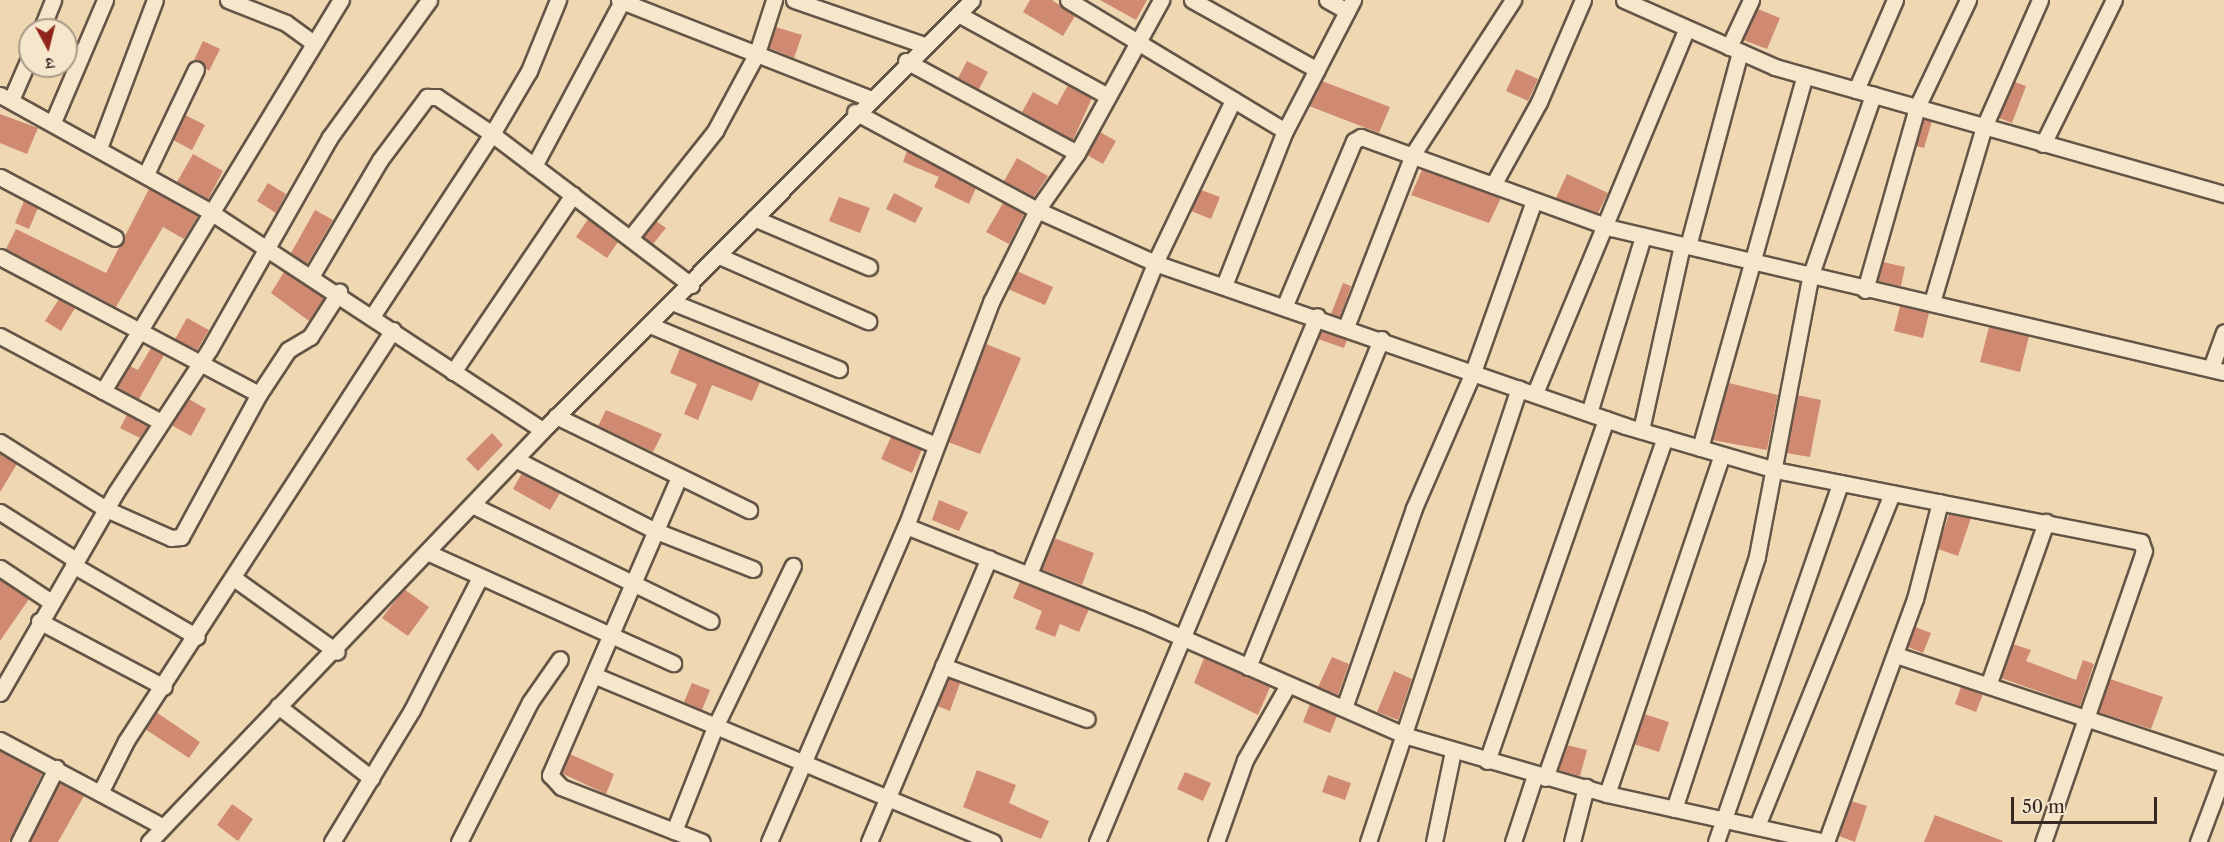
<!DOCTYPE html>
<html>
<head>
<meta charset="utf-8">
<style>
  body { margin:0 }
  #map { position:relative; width:2224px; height:842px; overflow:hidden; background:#efd8b1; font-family:"Libre Caslon Text","Noto Serif Devanagari",serif }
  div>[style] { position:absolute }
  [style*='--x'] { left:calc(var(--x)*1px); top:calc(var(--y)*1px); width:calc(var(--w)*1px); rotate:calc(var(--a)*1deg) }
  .building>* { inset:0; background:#d08a71 }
  .roads { filter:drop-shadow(2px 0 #645547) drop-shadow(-2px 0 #645547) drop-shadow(0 2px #645547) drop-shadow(0 -2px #645547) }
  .minor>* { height:15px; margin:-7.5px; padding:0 7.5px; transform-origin:7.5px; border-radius:7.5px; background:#f5e6cc }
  span { translate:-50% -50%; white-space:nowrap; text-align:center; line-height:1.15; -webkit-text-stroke:5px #f5e6cc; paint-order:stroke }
  .north { position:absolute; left:18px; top:18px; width:60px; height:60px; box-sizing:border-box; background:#f5e6cc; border:2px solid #a99a89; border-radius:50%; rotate:173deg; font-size:16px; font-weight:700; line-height:24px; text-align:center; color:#362924 }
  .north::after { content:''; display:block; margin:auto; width:21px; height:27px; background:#8f2418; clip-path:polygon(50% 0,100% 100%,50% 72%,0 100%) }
  .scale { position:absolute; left:2011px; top:797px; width:146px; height:27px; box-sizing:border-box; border:3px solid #362924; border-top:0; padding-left:8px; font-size:18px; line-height:21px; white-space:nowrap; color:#362924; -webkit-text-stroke:4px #f5e6cc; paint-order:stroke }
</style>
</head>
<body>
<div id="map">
  <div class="building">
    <div style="clip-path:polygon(1030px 0,1052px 0,1075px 16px,1063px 36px,1023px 12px)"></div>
    <div style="clip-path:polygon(1100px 0,1147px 0,1136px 20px)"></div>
    <div style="clip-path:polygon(1758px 9px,1780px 18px,1767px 49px,1743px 40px)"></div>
    <div style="clip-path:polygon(776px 27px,802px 35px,794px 58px,769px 48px)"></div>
    <div style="clip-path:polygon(203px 41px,220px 49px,209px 71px,194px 60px)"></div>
    <div style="clip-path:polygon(967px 61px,988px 72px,979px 89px,958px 78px)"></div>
    <div style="clip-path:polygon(1516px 69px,1538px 79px,1528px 101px,1506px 91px)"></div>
    <div style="clip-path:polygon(1322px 81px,1390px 107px,1379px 133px,1309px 106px)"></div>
    <div style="clip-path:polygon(2015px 82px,2026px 86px,2012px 123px,1999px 118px)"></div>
    <div style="clip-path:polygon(1068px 85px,1092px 98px,1073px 140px,1022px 112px,1033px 92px,1057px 105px)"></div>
    <div style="clip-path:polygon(0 114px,38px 128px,27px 154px,0 143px)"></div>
    <div style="clip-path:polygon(185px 115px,205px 125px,192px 150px,173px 140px)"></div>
    <div style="clip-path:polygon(1924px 119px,1932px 121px,1924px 148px,1916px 146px)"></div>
    <div style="clip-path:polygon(1100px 132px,1116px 141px,1103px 164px,1087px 155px)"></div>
    <div style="clip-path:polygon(907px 151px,976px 188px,969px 204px,934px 187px,939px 177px,903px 162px)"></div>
    <div style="clip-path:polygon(193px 154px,223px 171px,208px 199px,177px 182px)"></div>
    <div style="clip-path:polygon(1017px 158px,1048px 176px,1034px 197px,1004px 181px)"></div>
    <div style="clip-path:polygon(1422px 170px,1501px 198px,1489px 223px,1411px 195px)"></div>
    <div style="clip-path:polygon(1567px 174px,1608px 193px,1598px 213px,1556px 198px)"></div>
    <div style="clip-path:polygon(268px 183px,286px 194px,276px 213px,257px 201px)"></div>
    <div style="clip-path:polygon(149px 189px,198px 216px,184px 239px,163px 227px,116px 307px,6px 249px,16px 229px,106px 273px)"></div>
    <div style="clip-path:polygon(1201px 190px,1220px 197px,1211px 219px,1191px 211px)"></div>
    <div style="clip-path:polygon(894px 193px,923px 208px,915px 223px,886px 209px)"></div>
    <div style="clip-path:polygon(839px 197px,870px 208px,860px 233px,829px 221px)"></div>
    <div style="clip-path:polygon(24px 201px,38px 208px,29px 229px,15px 223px)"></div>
    <div style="clip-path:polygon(1003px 203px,1024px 214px,1009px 244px,986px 232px)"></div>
    <div style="clip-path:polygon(315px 210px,333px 220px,307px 264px,291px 253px)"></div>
    <div style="clip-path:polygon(588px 219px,618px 242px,607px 258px,576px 237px)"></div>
    <div style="clip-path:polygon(656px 221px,666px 228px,653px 244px,643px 237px)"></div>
    <div style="clip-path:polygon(1883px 262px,1905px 267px,1901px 286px,1878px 281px)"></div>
    <div style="clip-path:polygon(1017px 271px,1053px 287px,1045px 305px,1008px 289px)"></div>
    <div style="clip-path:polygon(284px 272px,324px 298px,309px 321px,271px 293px)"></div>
    <div style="clip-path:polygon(1343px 283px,1351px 286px,1340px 317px,1331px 314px)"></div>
    <div style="clip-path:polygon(59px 299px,75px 308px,61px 331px,45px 321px)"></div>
    <div style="clip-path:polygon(1900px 306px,1929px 313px,1923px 338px,1894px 331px)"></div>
    <div style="clip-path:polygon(187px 318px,209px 330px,197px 350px,175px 339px)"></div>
    <div style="clip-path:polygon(1989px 327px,2029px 336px,2020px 372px,1980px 362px)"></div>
    <div style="clip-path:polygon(1321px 331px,1347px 340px,1344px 348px,1318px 339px)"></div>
    <div style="clip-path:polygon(986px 344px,1021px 358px,980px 454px,948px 442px)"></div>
    <div style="clip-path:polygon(151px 348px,164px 355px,139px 399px,117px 387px,130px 366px,138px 370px)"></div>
    <div style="clip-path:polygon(680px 348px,760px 382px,752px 401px,712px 385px,698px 420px,684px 414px,697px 384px,670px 373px)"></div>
    <div style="clip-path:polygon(1729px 383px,1778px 395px,1767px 450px,1712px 440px)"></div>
    <div style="clip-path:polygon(1797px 395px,1821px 400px,1810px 457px,1786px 453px)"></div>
    <div style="clip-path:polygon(189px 399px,206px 409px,191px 436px,171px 425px)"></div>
    <div style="clip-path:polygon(606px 410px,662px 434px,653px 452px,598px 426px)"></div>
    <div style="clip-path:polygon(127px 415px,148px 426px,140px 438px,120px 428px)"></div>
    <div style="clip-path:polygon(492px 433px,503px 445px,478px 471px,466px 459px)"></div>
    <div style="clip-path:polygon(891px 437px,922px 449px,912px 473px,881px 459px)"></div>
    <div style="clip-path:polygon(0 454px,17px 464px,0 492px)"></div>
    <div style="clip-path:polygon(522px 473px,560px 493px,550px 510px,513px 489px)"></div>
    <div style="clip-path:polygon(939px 500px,968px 512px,959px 531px,932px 520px)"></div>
    <div style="clip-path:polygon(1949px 514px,1971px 518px,1958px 556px,1938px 549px)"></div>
    <div style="clip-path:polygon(1054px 538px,1094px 553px,1082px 585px,1041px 569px)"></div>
    <div style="clip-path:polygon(0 580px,29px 599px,0 641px)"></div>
    <div style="clip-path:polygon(1020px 582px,1089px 609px,1079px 632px,1060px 624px,1055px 637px,1035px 629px,1042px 611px,1013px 598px)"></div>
    <div style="clip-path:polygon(404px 589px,429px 607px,408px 636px,382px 618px)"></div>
    <div style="clip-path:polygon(1915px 627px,1931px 633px,1923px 653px,1908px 647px)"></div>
    <div style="clip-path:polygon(2013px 644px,2031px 650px,2026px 661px,2076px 680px,2083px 660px,2094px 664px,2080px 706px,2001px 678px)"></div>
    <div style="clip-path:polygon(1332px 657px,1349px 664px,1338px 695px,1318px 687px)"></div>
    <div style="clip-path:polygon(1204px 658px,1270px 687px,1258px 715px,1194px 683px)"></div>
    <div style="clip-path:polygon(1394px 671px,1412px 679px,1398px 720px,1377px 712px)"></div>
    <div style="clip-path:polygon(949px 678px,960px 683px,950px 711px,937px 706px)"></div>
    <div style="clip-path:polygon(2110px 679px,2163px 697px,2151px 729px,2098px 712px)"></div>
    <div style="clip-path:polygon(692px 683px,710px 690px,702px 710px,684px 702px)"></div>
    <div style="clip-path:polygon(1961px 687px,1983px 694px,1976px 712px,1955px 704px)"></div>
    <div style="clip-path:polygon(1310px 704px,1337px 716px,1330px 733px,1303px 722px)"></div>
    <div style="clip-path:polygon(156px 712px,200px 742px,189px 758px,145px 729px)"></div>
    <div style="clip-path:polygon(1644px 714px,1669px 722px,1659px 752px,1634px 744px)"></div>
    <div style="clip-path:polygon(1567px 745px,1587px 750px,1580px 776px,1558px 770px)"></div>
    <div style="clip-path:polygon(0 751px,42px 774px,9px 842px,0 842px)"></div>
    <div style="clip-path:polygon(570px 754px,614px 774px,606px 794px,561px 773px)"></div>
    <div style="clip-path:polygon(977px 770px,1016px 785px,1009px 803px,1049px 821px,1041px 839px,963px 807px)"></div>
    <div style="clip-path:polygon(1185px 772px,1211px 783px,1203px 801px,1177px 789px)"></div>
    <div style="clip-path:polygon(1328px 775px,1351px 783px,1345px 800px,1322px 792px)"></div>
    <div style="clip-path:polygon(60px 783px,84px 796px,58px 842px,30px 842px)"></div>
    <div style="clip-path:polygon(1851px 801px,1867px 806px,1855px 842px,1839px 836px)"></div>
    <div style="clip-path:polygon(232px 804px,253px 819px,238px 841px,217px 825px)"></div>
    <div style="clip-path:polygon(1935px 815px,2003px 841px,2002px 842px,1924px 842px)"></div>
  </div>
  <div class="roads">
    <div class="minor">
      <div style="--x:228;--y:0;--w:62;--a:21.6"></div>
      <div style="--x:286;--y:23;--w:34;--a:36"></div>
      <div style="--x:619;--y:0;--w:269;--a:21.4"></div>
      <div style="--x:794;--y:0;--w:138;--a:19.1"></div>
      <div style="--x:1068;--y:0;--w:253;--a:31.1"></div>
      <div style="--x:1192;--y:0;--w:143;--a:29.2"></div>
      <div style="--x:1327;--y:0;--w:23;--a:29"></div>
      <div style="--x:1624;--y:0;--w:165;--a:23.9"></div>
      <div style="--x:1775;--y:67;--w:467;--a:15.8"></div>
      <div style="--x:958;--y:14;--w:171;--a:28.7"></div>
      <div style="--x:41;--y:30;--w:32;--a:-68"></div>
      <div style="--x:1729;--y:47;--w:52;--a:-64.9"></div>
      <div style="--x:906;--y:61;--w:194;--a:28.3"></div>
      <div style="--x:1856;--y:90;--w:98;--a:-66.6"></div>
      <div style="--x:0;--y:95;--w:239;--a:29"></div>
      <div style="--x:209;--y:211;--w:399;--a:33.3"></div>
      <div style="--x:11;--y:100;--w:48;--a:-66.6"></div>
      <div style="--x:855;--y:112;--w:207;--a:28.3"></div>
      <div style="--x:1037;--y:210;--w:129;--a:24.2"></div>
      <div style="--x:1155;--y:263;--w:497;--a:19.1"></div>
      <div style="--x:1625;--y:426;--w:156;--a:16.3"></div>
      <div style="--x:1775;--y:470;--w:373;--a:11.1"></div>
      <div style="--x:2141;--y:542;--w:9;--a:72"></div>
      <div style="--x:2144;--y:551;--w:308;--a:109.1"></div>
      <div style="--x:53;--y:122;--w:133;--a:-66.9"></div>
      <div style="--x:2043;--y:144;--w:161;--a:-63.8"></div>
      <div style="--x:99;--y:148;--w:158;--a:-69.3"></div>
      <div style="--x:534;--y:166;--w:187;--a:-61.9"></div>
      <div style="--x:146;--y:174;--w:116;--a:-64.5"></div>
      <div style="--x:0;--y:177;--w:130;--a:27.9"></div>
      <div style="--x:1493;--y:185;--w:95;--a:-61"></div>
      <div style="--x:1539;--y:102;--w:111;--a:-66.7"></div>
      <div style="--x:754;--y:218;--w:125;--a:23.1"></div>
      <div style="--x:630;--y:238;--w:137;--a:-51.5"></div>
      <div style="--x:715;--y:131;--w:89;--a:-61.7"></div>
      <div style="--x:757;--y:53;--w:56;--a:-72.2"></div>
      <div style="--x:1688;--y:246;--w:201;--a:-75"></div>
      <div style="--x:719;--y:256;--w:163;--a:23.6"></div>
      <div style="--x:0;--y:257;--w:293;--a:27.9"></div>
      <div style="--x:312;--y:275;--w:134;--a:-59.4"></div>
      <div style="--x:380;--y:160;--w:79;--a:-53.3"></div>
      <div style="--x:427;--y:97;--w:10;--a:0"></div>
      <div style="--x:437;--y:97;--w:66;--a:33.9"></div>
      <div style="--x:492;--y:134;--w:73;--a:-59.6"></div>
      <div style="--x:529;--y:71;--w:77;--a:-67.8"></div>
      <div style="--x:1225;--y:283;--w:163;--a:-68.5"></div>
      <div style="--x:1285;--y:131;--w:148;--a:-62.6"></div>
      <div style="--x:1865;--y:290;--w:190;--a:-74.1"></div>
      <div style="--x:1917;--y:107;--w:119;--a:-64.5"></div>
      <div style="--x:672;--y:302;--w:180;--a:21.9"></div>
      <div style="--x:1932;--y:302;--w:183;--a:-73.5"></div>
      <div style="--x:1984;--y:127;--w:139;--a:-66.2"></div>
      <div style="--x:1285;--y:305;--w:178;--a:-67.2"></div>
      <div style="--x:1354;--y:141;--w:8;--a:-30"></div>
      <div style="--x:1361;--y:137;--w:266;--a:20"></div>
      <div style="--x:1611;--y:228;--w:630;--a:13.22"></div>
      <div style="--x:373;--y:315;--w:217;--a:-56.7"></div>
      <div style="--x:492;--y:134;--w:250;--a:37.2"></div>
      <div style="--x:650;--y:325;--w:310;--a:22.8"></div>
      <div style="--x:1346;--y:327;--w:186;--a:-68.8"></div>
      <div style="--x:1413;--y:154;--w:184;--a:-57"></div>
      <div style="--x:0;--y:336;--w:183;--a:28.1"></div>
      <div style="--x:2211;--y:368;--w:38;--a:-70"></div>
      <div style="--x:453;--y:372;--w:214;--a:-55.9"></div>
      <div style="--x:103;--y:391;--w:458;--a:-58.7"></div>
      <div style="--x:1535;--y:393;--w:393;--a:-67.4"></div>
      <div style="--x:1589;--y:413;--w:185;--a:-73"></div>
      <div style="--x:556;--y:416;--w:215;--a:26"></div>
      <div style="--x:1641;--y:430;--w:189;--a:-77.5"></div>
      <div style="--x:0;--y:442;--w:125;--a:32.3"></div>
      <div style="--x:106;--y:509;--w:71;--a:24"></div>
      <div style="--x:171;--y:538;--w:10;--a:-6"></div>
      <div style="--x:181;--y:537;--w:163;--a:-61.4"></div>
      <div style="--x:259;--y:394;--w:53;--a:-56.6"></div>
      <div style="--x:288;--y:350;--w:26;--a:-31"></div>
      <div style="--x:310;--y:337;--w:54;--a:-57.2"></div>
      <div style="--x:1700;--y:448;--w:387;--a:-74.3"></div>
      <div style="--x:517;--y:460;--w:156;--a:27.1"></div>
      <div style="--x:656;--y:531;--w:104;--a:21.4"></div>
      <div style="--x:679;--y:477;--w:325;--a:113.4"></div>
      <div style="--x:550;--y:775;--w:16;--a:47"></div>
      <div style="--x:561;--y:787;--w:151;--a:21.3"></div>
      <div style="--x:474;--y:506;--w:263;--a:25.9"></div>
      <div style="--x:0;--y:512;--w:90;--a:32.3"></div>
      <div style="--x:906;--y:526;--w:252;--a:21.7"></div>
      <div style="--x:1140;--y:619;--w:292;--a:23.7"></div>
      <div style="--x:1407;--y:736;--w:208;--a:16.2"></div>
      <div style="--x:1607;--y:794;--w:223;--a:12.4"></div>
      <div style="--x:429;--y:553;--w:268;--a:24.3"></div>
      <div style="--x:73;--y:565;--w:143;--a:30.1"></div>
      <div style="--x:0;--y:568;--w:61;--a:33.7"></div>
      <div style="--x:1029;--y:574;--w:336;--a:-67.9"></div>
      <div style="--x:1155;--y:263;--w:181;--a:-64.4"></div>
      <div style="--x:235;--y:579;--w:125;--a:35.6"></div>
      <div style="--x:39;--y:621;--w:141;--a:27.8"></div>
      <div style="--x:1896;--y:655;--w:346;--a:18.4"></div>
      <div style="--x:943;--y:666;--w:153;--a:20.2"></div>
      <div style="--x:1248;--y:667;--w:354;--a:-67.9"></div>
      <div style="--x:596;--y:676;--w:430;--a:22.7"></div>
      <div style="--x:1989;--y:683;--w:171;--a:-70.5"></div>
      <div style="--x:0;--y:693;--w:232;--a:-60"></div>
      <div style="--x:116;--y:492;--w:170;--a:-56.8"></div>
      <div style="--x:209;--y:350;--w:245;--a:-60.4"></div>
      <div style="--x:330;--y:137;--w:169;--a:-54.1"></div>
      <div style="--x:278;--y:706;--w:118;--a:37.7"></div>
      <div style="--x:1344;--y:708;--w:212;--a:-70.7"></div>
      <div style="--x:1414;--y:508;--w:148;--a:-66.5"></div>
      <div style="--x:1473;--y:372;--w:182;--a:-70.4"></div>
      <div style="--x:0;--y:740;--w:183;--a:28"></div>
      <div style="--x:1487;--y:761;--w:362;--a:-70.8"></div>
      <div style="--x:1545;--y:778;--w:361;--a:-70.6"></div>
      <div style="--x:100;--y:793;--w:58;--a:-63.4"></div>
      <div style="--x:126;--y:741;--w:490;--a:-57"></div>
      <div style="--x:1607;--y:794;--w:358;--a:-71.3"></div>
      <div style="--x:1674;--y:809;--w:266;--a:-71.8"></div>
      <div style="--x:1757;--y:556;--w:284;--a:-79.2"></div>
      <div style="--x:1810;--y:277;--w:193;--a:-70.9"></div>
      <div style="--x:1757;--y:826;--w:359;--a:-67.9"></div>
      <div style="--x:674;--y:831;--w:112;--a:-68.5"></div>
      <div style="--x:715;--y:727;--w:179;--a:-64.2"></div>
      <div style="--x:19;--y:842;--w:83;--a:-63.4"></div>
      <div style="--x:149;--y:842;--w:570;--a:-46.28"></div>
      <div style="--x:543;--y:430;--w:607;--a:-45.07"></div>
      <div style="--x:332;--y:842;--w:154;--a:-58.8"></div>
      <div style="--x:412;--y:710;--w:149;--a:-62.9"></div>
      <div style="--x:459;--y:842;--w:157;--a:-63.1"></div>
      <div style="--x:530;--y:702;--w:52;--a:-55.1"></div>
      <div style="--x:769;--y:842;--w:344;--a:-66.6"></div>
      <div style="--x:906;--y:526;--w:240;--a:-69.2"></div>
      <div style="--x:991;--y:302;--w:103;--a:-63.4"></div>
      <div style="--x:1037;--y:210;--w:70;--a:-54.9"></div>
      <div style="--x:1077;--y:153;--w:175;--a:-61.2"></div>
      <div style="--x:869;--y:842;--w:308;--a:-67.1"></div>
      <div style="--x:1097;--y:842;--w:570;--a:-67.3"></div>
      <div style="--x:1216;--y:842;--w:87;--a:-70.5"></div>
      <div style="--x:1245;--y:760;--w:86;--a:-60.2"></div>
      <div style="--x:1368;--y:842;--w:478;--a:-71.6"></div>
      <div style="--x:1434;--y:842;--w:93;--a:-78.2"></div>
      <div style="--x:1513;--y:842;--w:71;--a:-71.8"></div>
      <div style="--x:1572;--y:842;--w:57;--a:-75.7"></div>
      <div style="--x:1716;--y:842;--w:380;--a:-70.9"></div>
      <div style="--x:1826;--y:842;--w:259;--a:-69.9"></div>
      <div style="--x:1915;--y:599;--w:100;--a:-75.5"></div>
      <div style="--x:2198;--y:842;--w:74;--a:-69.4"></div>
    </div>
  </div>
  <div class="north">उ</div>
  <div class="scale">50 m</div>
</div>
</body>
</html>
